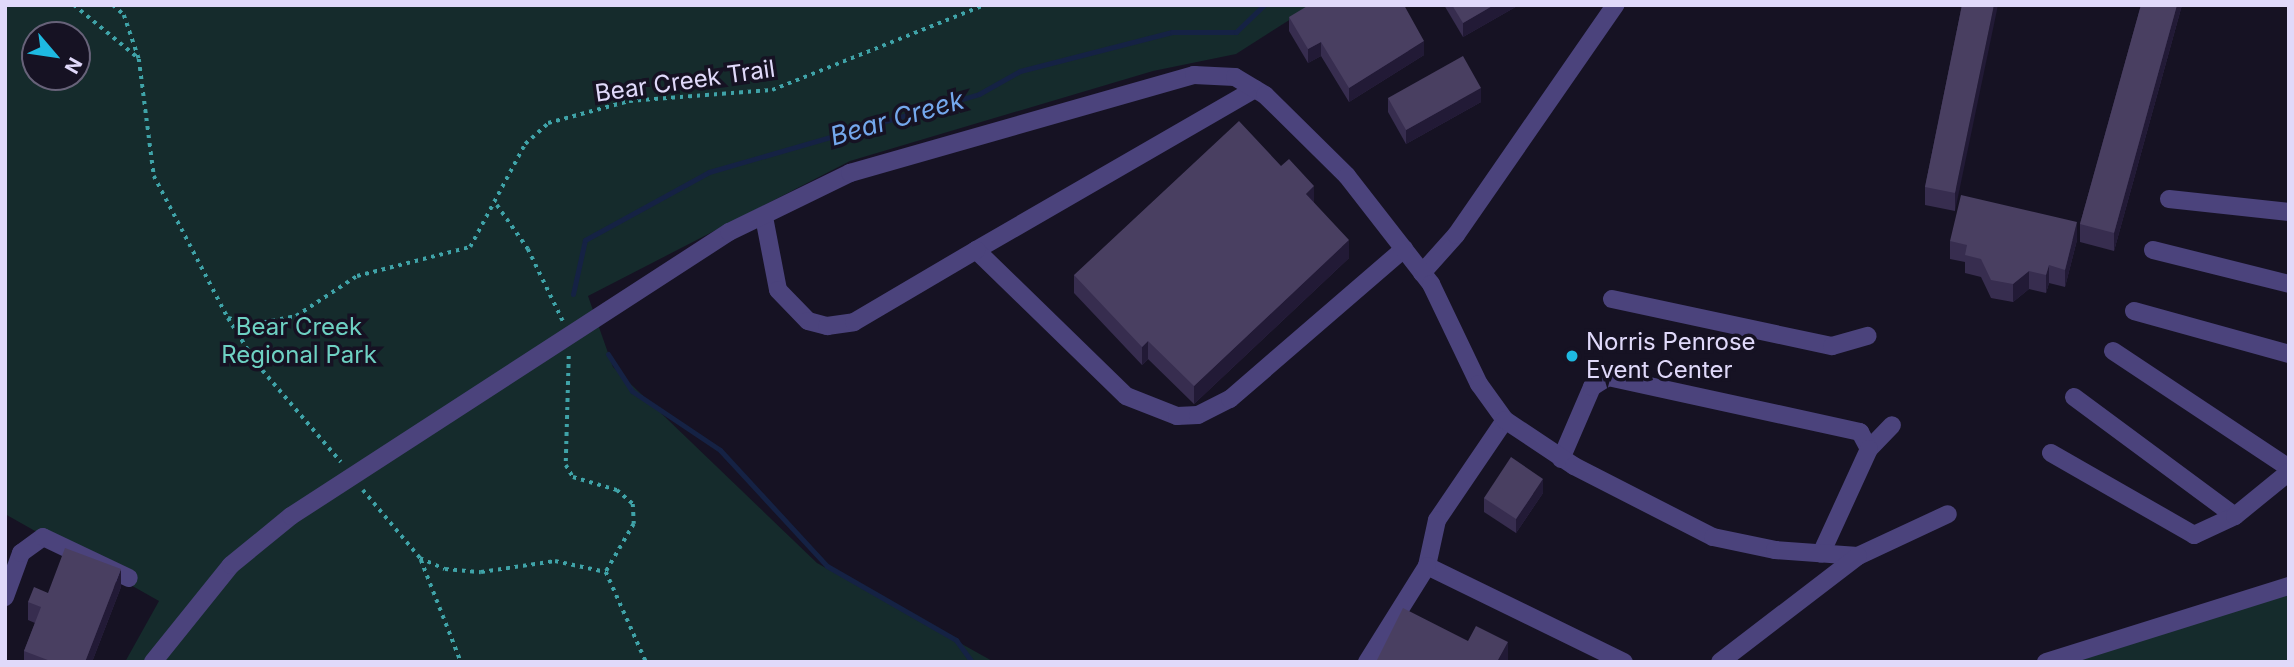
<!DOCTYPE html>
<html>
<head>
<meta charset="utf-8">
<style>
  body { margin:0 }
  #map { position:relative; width:2294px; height:667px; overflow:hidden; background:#161223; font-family:Inter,sans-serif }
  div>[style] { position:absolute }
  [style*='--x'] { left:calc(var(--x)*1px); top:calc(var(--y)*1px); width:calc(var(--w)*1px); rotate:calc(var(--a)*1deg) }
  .green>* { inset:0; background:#152b2c }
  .stream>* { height:5px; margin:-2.5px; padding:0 2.5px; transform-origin:2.5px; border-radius:2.5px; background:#152244 }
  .path>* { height:3.5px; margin-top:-1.75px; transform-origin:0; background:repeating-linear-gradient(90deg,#3fa3a8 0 3.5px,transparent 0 8.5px) }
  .minor>* { height:18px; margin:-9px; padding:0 9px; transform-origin:9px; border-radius:9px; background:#4b437c }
  .wall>* { inset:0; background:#372d4f }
  .shaded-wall>* { inset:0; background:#221a36 }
  .building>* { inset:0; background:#493f61 }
  .dots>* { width:19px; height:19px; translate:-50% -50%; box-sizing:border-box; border:4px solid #161223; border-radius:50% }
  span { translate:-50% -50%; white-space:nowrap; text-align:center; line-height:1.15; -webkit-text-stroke:7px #161223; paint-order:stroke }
  .street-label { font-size:24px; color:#e0d9fa }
  .park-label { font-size:24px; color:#6ed1c3 }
  .poi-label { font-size:24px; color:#e0d9fa }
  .left { translate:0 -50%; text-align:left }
  .water-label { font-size:26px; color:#74a8ed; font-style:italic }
  .frame { position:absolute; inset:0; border:7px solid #e0d9fa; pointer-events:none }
  .north { position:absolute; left:21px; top:21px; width:70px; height:70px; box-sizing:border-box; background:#161223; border:2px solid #676279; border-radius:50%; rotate:119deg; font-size:19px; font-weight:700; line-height:28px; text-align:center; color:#e0d9fa }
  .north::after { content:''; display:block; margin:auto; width:24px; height:32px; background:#1eb9e1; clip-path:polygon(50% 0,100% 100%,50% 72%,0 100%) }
</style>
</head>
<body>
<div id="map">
  <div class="green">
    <div style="clip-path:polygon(evenodd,5px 5px,1313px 5px,1236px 54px,1153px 71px,850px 161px,588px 296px,613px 367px,817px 563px,994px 662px,125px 662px,159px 601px,5px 514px,5px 5px,35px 35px,77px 35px,77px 77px,35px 77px,35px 35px)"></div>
    <div style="clip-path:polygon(2289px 585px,2289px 662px,2046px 662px)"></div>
  </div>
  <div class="stream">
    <div style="--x:573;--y:294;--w:55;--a:-77.5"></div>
    <div style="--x:585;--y:240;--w:141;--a:-28.7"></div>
    <div style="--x:709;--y:172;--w:281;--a:-16.1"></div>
    <div style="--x:979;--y:94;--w:47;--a:-29.3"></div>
    <div style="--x:1020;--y:71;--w:157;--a:-14.4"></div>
    <div style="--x:1172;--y:32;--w:64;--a:0"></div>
    <div style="--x:1236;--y:32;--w:39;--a:-44"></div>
    <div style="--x:608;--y:354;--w:44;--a:57"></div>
    <div style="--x:632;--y:391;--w:106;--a:33.8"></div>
    <div style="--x:720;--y:450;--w:158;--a:47.3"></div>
    <div style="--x:827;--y:566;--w:149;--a:29.8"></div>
    <div style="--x:956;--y:640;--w:27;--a:54"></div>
  </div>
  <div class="path">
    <div style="--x:74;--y:5;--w:82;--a:39.5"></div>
    <div style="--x:113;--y:5;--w:15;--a:42"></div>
    <div style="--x:124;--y:15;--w:46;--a:71.2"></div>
    <div style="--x:139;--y:59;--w:118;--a:82.7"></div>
    <div style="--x:154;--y:176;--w:160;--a:62.5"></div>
    <div style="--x:228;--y:318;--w:28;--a:13"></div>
    <div style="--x:255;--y:324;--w:42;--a:-11"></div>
    <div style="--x:296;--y:316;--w:73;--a:-33.3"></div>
    <div style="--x:357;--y:276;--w:117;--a:-14.4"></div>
    <div style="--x:470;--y:247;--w:117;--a:-61.9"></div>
    <div style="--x:525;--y:144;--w:31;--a:-42"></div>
    <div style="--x:548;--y:123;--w:84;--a:-15.2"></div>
    <div style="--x:629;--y:101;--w:143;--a:-4.4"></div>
    <div style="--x:772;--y:90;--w:229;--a:-21.8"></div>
    <div style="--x:497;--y:205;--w:54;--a:54.8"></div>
    <div style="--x:528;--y:249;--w:80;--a:64.1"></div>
    <div style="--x:228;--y:318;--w:54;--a:57.8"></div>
    <div style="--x:257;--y:364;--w:129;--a:49.4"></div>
    <div style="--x:569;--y:356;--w:109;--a:91.6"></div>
    <div style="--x:566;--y:465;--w:14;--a:60"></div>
    <div style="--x:573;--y:477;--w:46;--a:16.5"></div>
    <div style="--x:617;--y:490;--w:21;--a:41"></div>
    <div style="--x:633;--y:504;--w:20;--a:87"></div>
    <div style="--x:634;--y:524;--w:56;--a:120.3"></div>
    <div style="--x:606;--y:572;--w:98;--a:66"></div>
    <div style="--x:363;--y:490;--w:89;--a:50"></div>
    <div style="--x:420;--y:558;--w:27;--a:24"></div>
    <div style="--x:445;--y:569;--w:36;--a:5"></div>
    <div style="--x:481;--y:572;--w:75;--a:-8.5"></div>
    <div style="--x:555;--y:561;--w:52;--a:12.2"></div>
    <div style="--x:421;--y:560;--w:110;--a:68.6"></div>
  </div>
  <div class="minor">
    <div style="--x:1255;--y:89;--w:322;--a:150"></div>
    <div style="--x:976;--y:250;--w:209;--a:44.2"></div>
    <div style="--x:1126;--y:396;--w:55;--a:21.4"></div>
    <div style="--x:1177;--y:416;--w:21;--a:-3"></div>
    <div style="--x:1198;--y:415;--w:36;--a:-27"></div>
    <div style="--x:1230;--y:399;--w:230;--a:-40.8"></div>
    <div style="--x:2169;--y:199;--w:121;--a:6.2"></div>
    <div style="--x:764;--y:217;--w:74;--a:79.1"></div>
    <div style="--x:778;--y:290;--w:43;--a:45.9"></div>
    <div style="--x:808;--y:321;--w:20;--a:15"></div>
    <div style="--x:827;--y:326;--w:27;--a:-8"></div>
    <div style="--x:854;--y:322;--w:142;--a:-30.5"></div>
    <div style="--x:2153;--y:250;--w:140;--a:14"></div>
    <div style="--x:1422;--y:273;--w:51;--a:-48.2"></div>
    <div style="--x:1456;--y:235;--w:280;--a:-55.3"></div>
    <div style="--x:1612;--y:299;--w:225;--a:12.1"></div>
    <div style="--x:1832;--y:346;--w:37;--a:-16"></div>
    <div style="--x:2134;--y:311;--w:161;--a:15.5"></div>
    <div style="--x:2113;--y:351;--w:211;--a:33.6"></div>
    <div style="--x:2074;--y:397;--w:200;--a:36.5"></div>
    <div style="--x:1505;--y:420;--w:121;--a:124.2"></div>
    <div style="--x:1437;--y:520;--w:47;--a:102.3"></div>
    <div style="--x:1427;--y:566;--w:219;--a:26"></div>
    <div style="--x:1869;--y:449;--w:33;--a:-46"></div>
    <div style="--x:2051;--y:453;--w:165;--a:29.8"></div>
    <div style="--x:2194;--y:535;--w:45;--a:-24.9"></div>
    <div style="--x:2235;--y:516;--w:70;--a:-39.2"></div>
    <div style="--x:1561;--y:459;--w:78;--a:-66.7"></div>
    <div style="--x:1592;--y:387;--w:19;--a:-32"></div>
    <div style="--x:1608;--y:377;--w:258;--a:12.3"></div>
    <div style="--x:1860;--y:432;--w:19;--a:62"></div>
    <div style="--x:1869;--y:449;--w:115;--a:114.6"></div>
    <div style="--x:5;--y:597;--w:47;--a:-70"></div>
    <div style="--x:21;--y:553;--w:27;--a:-36"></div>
    <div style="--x:43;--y:537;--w:95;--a:25.5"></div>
    <div style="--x:153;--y:662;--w:124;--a:-51.2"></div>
    <div style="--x:231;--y:565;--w:77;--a:-39.2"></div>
    <div style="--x:291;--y:516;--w:522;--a:-32.96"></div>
    <div style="--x:729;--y:232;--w:135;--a:-26"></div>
    <div style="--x:850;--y:173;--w:358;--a:-15.9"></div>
    <div style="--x:1194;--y:75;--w:41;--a:2.8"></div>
    <div style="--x:1235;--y:77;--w:35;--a:31"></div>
    <div style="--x:1265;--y:95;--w:115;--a:44.6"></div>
    <div style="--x:1347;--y:176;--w:137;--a:52.1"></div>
    <div style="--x:1431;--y:284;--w:111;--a:64.4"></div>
    <div style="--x:1479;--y:384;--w:44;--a:54.2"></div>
    <div style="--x:1505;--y:420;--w:83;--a:33.7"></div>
    <div style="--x:1574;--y:466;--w:156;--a:27.1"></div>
    <div style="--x:1713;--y:537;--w:63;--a:11.8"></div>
    <div style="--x:1775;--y:550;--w:83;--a:4.1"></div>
    <div style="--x:1858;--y:556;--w:99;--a:-25"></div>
    <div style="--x:1367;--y:662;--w:113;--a:-58"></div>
    <div style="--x:1720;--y:662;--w:174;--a:-37.5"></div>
    <div style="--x:2046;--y:662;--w:255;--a:-17.4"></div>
  </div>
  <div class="wall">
    <div style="clip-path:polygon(1444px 5px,1519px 5px,1463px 37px)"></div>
    <div style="clip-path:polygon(1962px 5px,1955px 211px,1925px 205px,1925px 187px)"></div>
    <div style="clip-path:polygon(2141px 5px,2182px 5px,2114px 251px,2080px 242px,2080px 224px)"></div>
    <div style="clip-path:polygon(1289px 17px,1424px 55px,1349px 102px,1321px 56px,1308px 63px,1289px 31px)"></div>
    <div style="clip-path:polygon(1388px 98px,1481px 102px,1406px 144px,1388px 112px)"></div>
    <div style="clip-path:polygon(1314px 203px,1349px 258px,1194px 404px,1148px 359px,1142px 365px,1074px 293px,1074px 275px)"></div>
    <div style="clip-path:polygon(2077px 240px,2065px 287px,2049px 283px,2046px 293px,2029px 289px,2013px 302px,1991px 298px,1981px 277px,1965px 273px,1965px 262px,1950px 259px,1950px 241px)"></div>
    <div style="clip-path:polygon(1543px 493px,1516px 533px,1484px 512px,1484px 498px)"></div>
    <div style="clip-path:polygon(121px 587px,92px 662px,24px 662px,24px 651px,35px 623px,28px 620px,28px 602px,48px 593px)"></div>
  </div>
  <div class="shaded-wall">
    <div style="clip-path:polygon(1494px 5px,1519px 5px,1463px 37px,1463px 23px)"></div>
    <div style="clip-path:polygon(1994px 5px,1998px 5px,1955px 211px,1955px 193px)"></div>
    <div style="clip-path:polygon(2177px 5px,2182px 5px,2114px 251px,2114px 233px)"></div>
    <div style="clip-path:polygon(1424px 41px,1424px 55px,1349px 102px,1349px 88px)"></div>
    <div style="clip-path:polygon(1321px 42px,1321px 56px,1308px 63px,1308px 49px)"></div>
    <div style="clip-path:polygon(1481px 88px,1481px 102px,1406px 144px,1406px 130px)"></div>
    <div style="clip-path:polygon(1314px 186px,1314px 204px,1306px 194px)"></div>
    <div style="clip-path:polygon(2077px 222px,2077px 240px,2065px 287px,2065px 270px)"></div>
    <div style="clip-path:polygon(1349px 240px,1349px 258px,1194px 404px,1194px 386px)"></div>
    <div style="clip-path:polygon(2049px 265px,2049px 283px,2046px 293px,2046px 275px)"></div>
    <div style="clip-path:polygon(2029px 271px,2029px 289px,2013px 302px,2013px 284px)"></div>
    <div style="clip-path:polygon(1148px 341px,1148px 359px,1142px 365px,1142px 347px)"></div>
    <div style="clip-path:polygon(1543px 479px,1543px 493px,1516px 533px,1516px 519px)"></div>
    <div style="clip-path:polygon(121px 569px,121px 587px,92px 662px,85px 662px)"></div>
    <div style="clip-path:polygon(1508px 642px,1508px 660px,1506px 662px,1497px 662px)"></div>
  </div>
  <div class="building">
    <div style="clip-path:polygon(1309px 5px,1404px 5px,1424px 41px,1349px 88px,1321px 42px,1308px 49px,1289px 17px)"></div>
    <div style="clip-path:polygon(1452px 5px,1494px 5px,1463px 23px)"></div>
    <div style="clip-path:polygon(1962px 5px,1994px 5px,1955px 193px,1925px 187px)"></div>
    <div style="clip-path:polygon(2141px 5px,2177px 5px,2114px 233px,2080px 224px)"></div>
    <div style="clip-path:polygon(1463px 56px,1481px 88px,1406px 130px,1388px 98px)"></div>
    <div style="clip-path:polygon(1239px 121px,1281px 166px,1289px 159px,1314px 186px,1306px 194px,1349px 240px,1194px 386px,1148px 341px,1142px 347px,1074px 275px)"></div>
    <div style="clip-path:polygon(1961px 195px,2077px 222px,2065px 270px,2049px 265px,2046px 275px,2029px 271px,2013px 284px,1991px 280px,1981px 259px,1965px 255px,1967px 245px,1950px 241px)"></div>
    <div style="clip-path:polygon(1511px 457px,1543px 479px,1516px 519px,1484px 498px)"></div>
    <div style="clip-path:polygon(65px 548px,121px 569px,85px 662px,53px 662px,24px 651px,41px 607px,28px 602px,34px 587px,48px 593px)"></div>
    <div style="clip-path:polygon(1403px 608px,1468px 641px,1476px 626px,1508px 642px,1497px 662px,1376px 662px)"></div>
  </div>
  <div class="dots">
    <div style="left:1572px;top:356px;background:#1eb9e1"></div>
  </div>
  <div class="street-label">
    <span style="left:685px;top:81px;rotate:-8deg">Bear Creek Trail</span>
  </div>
  <div class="park-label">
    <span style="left:299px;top:341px">Bear Creek<br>Regional Park</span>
  </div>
  <div class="poi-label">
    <span class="left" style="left:1586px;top:356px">Norris Penrose<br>Event Center</span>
  </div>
  <div class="water-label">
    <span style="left:897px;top:118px;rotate:-16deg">Bear Creek</span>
  </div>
  <div class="frame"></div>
  <div class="north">N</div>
</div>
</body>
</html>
